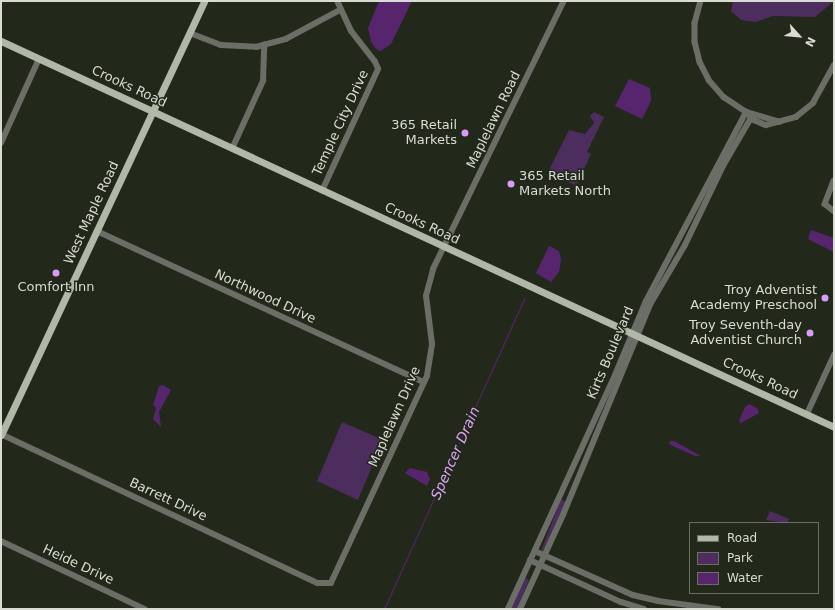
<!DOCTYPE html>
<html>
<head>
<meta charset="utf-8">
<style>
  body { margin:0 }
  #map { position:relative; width:835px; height:610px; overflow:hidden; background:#22281a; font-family:"DejaVu Sans",sans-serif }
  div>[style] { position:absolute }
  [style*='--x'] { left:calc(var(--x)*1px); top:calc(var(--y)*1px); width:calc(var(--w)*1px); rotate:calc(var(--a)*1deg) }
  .green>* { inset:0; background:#4d2c5e }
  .water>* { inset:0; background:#57246e }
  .stream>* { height:1px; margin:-0.5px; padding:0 0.5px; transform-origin:0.5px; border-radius:0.5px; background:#57246e }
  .minor>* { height:5.5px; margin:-2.75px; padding:0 2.75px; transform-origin:2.75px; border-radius:2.75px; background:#6b6e67 }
  .major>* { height:7px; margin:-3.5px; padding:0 3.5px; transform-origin:3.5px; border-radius:3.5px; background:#b0b8a8 }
  .dots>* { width:11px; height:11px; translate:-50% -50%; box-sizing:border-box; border:2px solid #22281a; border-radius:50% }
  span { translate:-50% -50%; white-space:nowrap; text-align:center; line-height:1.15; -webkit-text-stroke:3px #22281a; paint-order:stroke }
  .street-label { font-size:13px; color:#d8dcd3 }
  .poi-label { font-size:13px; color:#d8dcd3 }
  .right { translate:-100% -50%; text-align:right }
  .left { translate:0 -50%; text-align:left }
  .water-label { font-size:14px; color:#dca6f9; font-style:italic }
  .frame { position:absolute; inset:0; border:2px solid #d8dcd3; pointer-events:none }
  .legend { position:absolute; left:689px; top:522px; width:130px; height:72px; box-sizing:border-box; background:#22281a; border:1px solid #6b7064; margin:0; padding:5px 7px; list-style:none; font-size:12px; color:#d8dcd3 }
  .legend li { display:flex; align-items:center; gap:8px; height:20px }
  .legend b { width:20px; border:1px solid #6b7064 }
  .north { position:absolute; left:779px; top:16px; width:40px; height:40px; -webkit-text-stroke:3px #22281a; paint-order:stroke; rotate:117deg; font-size:11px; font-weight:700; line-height:16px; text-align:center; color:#d8dcd3 }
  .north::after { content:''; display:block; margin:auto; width:14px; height:18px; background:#d8dcd3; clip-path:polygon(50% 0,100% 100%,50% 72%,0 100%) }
</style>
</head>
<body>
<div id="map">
  <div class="green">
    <div style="clip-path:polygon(733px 1px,834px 1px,815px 17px,773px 16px,756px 22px,741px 20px,731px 11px)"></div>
    <div style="clip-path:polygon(594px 112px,604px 117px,587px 152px,591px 154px,576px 186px,548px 172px,569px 130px,585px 134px,594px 123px,590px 116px)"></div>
    <div style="clip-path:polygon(342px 422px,383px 440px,358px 500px,317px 481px)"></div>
    <div style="clip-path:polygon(561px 499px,566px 502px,544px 550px,541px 551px)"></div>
    <div style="clip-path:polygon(770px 511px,789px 519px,787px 523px,766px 520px)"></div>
    <div style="clip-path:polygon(525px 578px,529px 580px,517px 609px,511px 609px)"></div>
  </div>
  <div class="water">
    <div style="clip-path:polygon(379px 1px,412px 1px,391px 44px,381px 51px,377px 50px,371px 42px,368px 28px)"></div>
    <div style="clip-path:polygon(629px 79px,650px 88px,651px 101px,642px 119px,615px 106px)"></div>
    <div style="clip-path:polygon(811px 230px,834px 238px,834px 252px,808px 239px)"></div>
    <div style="clip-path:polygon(549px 246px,559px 251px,561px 259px,559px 272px,551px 282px,536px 273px)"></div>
    <div style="clip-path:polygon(163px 385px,171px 390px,159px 412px,161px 427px,153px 419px,156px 408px,153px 405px,159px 386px)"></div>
    <div style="clip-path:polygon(749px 404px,757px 408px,759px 413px,741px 423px,739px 421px,745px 407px)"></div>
    <div style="clip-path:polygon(670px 441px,674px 441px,701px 456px,695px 456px,677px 448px,669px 444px)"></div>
    <div style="clip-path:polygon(410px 468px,427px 472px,430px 479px,427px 486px,405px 473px)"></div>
  </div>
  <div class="stream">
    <div style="--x:384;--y:609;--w:342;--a:-65.7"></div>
  </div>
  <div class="minor">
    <div style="--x:701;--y:1;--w:23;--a:105"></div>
    <div style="--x:695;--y:23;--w:19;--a:90"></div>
    <div style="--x:695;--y:42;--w:21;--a:76"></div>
    <div style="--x:700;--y:62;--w:20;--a:63"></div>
    <div style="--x:709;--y:80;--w:23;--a:49"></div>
    <div style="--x:724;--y:97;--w:27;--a:34"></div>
    <div style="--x:746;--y:112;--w:35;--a:16"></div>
    <div style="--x:190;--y:33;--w:33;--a:21"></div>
    <div style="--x:221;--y:45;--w:35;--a:3"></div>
    <div style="--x:256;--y:47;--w:31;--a:-15"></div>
    <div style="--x:286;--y:39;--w:61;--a:-28.2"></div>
    <div style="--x:749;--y:115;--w:7;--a:45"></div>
    <div style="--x:754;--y:120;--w:13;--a:23"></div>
    <div style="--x:766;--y:125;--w:31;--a:-15"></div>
    <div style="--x:796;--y:117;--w:22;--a:-39"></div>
    <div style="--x:813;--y:103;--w:43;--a:-61.1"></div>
    <div style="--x:1;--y:143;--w:92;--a:-65.7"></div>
    <div style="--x:232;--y:149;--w:75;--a:-65.5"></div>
    <div style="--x:263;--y:81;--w:36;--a:-88"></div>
    <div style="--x:834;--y:181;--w:25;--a:111"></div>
    <div style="--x:825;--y:204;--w:11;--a:38"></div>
    <div style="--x:322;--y:191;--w:134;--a:-65.3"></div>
    <div style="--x:378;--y:69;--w:8;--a:-113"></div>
    <div style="--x:375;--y:62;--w:39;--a:-128"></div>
    <div style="--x:351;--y:31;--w:33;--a:-115"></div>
    <div style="--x:97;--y:231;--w:360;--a:24.8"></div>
    <div style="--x:807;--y:414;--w:65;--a:-65.4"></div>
    <div style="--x:1;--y:434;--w:350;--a:25.2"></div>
    <div style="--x:318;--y:583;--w:13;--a:0"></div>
    <div style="--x:331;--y:583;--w:228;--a:-65.1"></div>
    <div style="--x:427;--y:376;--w:32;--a:-81"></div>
    <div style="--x:432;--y:344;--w:48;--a:-97.1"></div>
    <div style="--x:426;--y:296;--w:28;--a:-75"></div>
    <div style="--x:433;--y:269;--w:298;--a:-64"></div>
    <div style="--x:1;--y:541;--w:159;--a:25.3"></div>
    <div style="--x:535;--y:551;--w:107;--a:24.2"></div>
    <div style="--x:633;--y:595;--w:26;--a:13"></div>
    <div style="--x:658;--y:601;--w:61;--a:7.6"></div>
    <div style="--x:530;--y:560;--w:100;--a:24.8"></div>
    <div style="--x:621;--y:602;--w:24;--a:17"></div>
    <div style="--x:508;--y:609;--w:257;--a:-65.4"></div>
    <div style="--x:615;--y:375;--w:80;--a:-67.3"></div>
    <div style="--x:646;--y:301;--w:214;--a:-62.1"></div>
    <div style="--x:520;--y:609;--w:103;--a:-65.4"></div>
    <div style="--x:563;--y:515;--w:230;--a:-67.5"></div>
    <div style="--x:651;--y:303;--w:67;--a:-59.6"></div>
    <div style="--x:685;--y:245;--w:88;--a:-64.3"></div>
    <div style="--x:723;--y:166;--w:56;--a:-59.7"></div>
  </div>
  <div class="major">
    <div style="--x:1;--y:41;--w:918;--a:24.86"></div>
    <div style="--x:1;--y:435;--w:479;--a:-64.9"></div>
  </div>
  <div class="dots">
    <div style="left:465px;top:133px;background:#d89bf8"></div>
    <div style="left:511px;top:184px;background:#d89bf8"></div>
    <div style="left:56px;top:273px;background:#d89bf8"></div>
    <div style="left:825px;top:298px;background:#d89bf8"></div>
    <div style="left:810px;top:333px;background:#d89bf8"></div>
  </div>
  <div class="street-label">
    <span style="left:129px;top:87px;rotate:25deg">Crooks Road</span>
    <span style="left:494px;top:120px;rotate:-64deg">Maplelawn Road</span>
    <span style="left:341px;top:123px;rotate:-65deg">Temple City Drive</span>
    <span style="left:92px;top:213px;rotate:-65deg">West Maple Road</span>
    <span style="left:422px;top:224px;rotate:25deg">Crooks Road</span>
    <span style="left:265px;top:297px;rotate:25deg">Northwood Drive</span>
    <span style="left:611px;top:353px;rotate:-67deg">Kirts Boulevard</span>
    <span style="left:760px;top:379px;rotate:25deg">Crooks Road</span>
    <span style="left:395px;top:417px;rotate:-66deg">Maplelawn Drive</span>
    <span style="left:168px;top:500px;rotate:25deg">Barrett Drive</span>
    <span style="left:78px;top:565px;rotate:25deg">Heide Drive</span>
  </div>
  <div class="poi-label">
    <span class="right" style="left:457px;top:133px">365 Retail<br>Markets</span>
    <span class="left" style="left:519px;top:184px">365 Retail<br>Markets North</span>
    <span style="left:56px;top:287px">Comfort Inn</span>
    <span class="right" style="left:817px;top:298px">Troy Adventist<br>Academy Preschool</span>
    <span class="right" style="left:802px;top:333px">Troy Seventh-day<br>Adventist Church</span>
  </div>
  <div class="water-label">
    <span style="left:455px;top:453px;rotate:-66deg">Spencer Drain</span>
  </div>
  <div class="frame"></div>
  <ul class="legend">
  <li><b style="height:5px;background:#b0b8a8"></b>Road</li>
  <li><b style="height:11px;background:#4d2c5e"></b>Park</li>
  <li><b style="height:11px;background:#57246e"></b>Water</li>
  </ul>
  <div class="north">N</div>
</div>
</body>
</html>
